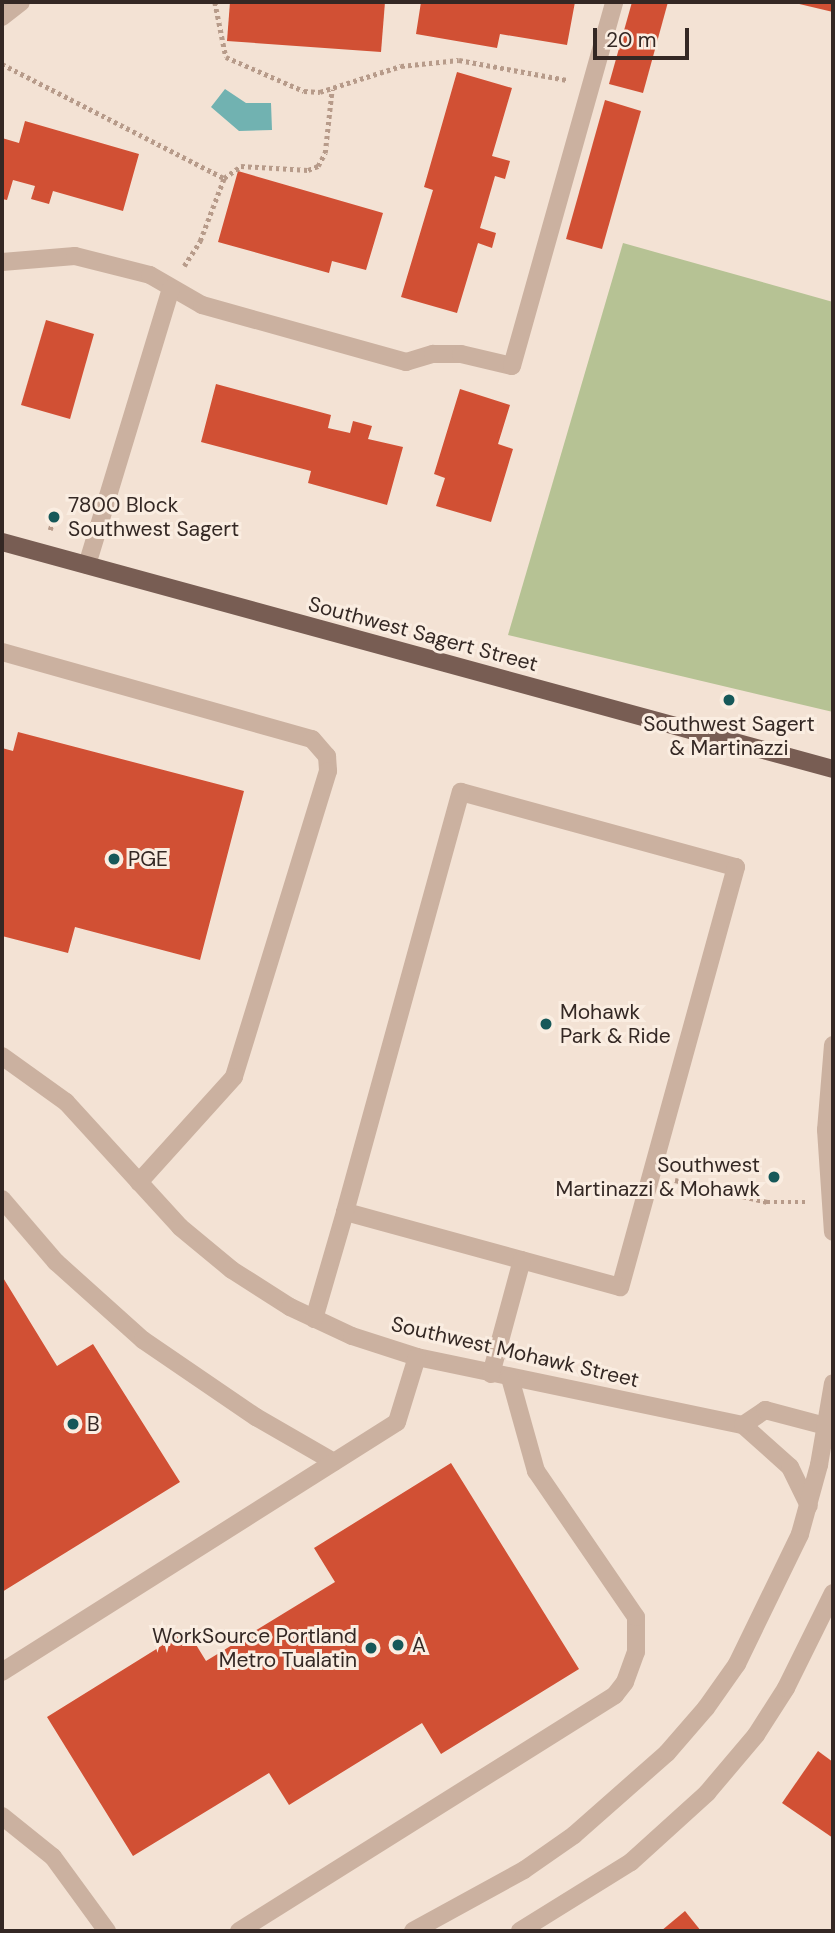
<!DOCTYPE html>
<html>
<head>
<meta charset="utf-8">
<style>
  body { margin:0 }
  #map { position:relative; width:835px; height:1933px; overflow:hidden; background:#f3e2d4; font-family:"DM Sans",sans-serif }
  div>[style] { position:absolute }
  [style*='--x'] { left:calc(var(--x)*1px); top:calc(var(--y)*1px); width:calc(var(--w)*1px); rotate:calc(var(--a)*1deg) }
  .green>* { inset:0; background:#b6c294 }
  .water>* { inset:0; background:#71b2b1 }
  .building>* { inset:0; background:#d15034 }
  .path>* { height:4.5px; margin-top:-2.25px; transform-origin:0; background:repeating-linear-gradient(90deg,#b79b8a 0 3.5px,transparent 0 7px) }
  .minor>* { height:18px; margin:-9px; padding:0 9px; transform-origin:9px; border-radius:9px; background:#cbb1a0 }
  .major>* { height:18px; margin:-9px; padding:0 9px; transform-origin:9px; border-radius:9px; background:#785d53 }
  .dots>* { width:19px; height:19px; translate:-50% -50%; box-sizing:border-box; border:4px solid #faede1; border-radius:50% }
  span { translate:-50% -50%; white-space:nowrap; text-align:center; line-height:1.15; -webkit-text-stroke:6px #faede1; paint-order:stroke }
  .poi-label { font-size:21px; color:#342824 }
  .left { translate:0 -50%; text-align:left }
  .right { translate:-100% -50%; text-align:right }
  .street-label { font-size:21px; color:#342824 }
  .frame { position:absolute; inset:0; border:4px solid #342824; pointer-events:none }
  .scale { position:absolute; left:593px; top:28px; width:96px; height:32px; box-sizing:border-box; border:4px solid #342824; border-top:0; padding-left:9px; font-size:21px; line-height:24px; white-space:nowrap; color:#342824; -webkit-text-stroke:5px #faede1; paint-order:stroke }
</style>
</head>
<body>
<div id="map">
  <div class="green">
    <div style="clip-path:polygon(623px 243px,833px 302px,833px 712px,508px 635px)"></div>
  </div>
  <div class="water">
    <div style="clip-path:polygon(225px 89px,246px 103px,271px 103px,272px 130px,239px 131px,211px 107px)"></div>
  </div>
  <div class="building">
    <div style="clip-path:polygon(230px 2px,385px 2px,381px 52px,227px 41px)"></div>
    <div style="clip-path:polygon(421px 2px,575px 2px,567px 45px,500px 34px,497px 48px,416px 34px)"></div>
    <div style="clip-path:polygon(632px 2px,668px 2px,643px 93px,609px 84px)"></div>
    <div style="clip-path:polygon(833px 2px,833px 12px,795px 3px,795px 2px)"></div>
    <div style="clip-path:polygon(457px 72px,512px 88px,492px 156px,510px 161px,505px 179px,495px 176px,480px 228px,496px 233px,492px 248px,478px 243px,457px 313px,401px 297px,433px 190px,424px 187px)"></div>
    <div style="clip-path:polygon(605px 100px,641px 111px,602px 249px,566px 239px)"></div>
    <div style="clip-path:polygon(25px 121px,139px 154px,123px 211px,53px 191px,49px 204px,31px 199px,35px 186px,13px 180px,7px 200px,2px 199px,2px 138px,19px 143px)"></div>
    <div style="clip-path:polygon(238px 171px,383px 213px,366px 270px,332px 261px,329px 273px,218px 242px)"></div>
    <div style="clip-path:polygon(46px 320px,94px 334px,70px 419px,21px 405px)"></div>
    <div style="clip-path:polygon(216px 384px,331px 415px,328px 428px,350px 433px,353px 421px,372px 426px,368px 439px,403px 447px,387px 505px,308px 483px,311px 471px,201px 442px)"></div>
    <div style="clip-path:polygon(460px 389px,510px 405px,498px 444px,513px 449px,491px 522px,436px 506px,445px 478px,434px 474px)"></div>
    <div style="clip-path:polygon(18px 732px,244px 791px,200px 960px,75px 927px,68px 953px,2px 936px,2px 748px,13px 751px)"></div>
    <div style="clip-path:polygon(2px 1276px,57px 1366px,93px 1344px,180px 1482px,2px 1592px)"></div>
    <div style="clip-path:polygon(451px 1463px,579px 1669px,441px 1754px,422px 1723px,289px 1805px,269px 1773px,133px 1856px,47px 1717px,187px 1630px,206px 1661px,335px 1582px,314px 1548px)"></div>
    <div style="clip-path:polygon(818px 1751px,833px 1762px,833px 1838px,782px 1803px)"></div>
    <div style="clip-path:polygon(685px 1911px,701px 1931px,661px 1931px)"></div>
  </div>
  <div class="path">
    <div style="--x:215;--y:2;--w:56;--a:78.7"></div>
    <div style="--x:226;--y:57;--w:85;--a:23.6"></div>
    <div style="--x:304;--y:91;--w:16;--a:4"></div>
    <div style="--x:320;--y:92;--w:85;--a:-17.8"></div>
    <div style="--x:401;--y:66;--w:58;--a:-5.9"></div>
    <div style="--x:459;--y:60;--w:110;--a:10.5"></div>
    <div style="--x:2;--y:64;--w:250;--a:27.2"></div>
    <div style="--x:184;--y:266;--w:30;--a:-57"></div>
    <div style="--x:200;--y:241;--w:67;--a:-69.1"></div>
    <div style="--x:224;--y:178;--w:21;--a:-35"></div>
    <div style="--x:241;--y:166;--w:67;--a:3.4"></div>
    <div style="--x:308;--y:170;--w:11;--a:-22"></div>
    <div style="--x:318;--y:166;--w:15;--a:-62"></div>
    <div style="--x:325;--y:153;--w:64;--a:-83.8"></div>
    <div style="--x:50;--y:530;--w:14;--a:-73"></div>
    <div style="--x:675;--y:1180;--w:95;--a:13.4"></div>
    <div style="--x:767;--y:1202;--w:40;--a:0"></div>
  </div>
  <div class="minor">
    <div style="--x:2;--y:17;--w:24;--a:-38"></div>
    <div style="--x:2;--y:262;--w:73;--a:-4.7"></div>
    <div style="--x:75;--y:256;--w:77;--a:14.2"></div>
    <div style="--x:150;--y:275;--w:60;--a:30"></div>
    <div style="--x:202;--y:305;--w:212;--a:15.6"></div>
    <div style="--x:406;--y:362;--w:28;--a:-17"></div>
    <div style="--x:433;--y:354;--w:28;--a:0"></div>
    <div style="--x:461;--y:354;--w:52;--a:13.2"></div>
    <div style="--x:512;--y:366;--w:378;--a:-74.3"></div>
    <div style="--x:87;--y:565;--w:289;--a:-73.1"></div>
    <div style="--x:2;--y:652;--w:322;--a:15.7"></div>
    <div style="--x:312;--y:739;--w:23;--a:49"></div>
    <div style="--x:327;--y:756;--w:15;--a:86"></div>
    <div style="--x:328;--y:771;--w:320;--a:107.1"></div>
    <div style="--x:234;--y:1077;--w:142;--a:132.1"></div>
    <div style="--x:461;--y:792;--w:285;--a:15.3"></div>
    <div style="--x:736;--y:867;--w:436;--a:105.4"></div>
    <div style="--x:620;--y:1287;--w:285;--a:-164.7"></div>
    <div style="--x:345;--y:1212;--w:436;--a:-74.6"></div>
    <div style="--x:833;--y:1045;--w:85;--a:94.7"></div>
    <div style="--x:826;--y:1130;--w:102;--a:86.1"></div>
    <div style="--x:2;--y:1056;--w:79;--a:35.7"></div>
    <div style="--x:66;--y:1102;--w:169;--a:47.6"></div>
    <div style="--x:180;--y:1227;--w:67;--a:39.6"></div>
    <div style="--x:232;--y:1270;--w:69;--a:32.5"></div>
    <div style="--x:290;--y:1307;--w:68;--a:25.1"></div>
    <div style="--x:352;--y:1336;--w:68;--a:17.9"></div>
    <div style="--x:417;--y:1357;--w:333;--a:11.8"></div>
    <div style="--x:743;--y:1425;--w:63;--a:41.8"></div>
    <div style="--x:790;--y:1467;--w:43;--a:64"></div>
    <div style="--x:2;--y:1199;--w:83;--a:49.4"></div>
    <div style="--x:56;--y:1262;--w:117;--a:41.9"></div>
    <div style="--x:143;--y:1340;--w:137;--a:34.3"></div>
    <div style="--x:256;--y:1417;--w:90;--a:30"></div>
    <div style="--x:314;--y:1319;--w:111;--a:-73.8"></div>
    <div style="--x:491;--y:1374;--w:118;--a:-74.8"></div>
    <div style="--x:743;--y:1425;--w:27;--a:-34"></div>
    <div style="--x:765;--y:1410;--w:70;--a:14.8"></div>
    <div style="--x:2;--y:1672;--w:467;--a:-32.3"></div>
    <div style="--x:397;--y:1422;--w:68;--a:-72.9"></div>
    <div style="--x:2;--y:1816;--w:65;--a:38.8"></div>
    <div style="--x:53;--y:1857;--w:92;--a:53.9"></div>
    <div style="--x:239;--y:1931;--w:444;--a:-32.1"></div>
    <div style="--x:615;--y:1695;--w:16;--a:-52"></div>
    <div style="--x:625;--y:1682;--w:32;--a:-70"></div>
    <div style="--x:636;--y:1652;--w:35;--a:-90"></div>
    <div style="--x:636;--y:1617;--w:177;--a:-124.4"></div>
    <div style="--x:536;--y:1471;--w:97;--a:-105.6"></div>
    <div style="--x:413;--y:1931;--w:127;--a:-28.8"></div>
    <div style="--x:524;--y:1870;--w:61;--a:-35"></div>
    <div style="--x:574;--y:1835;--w:124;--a:-41.4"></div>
    <div style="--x:667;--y:1753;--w:60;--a:-49.1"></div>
    <div style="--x:706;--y:1708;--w:54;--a:-54.8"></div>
    <div style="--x:737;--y:1664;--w:144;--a:-64.1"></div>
    <div style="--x:800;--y:1534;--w:72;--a:-74.6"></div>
    <div style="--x:819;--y:1465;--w:83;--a:-80.3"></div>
    <div style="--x:520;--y:1931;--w:131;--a:-31.9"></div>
    <div style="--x:631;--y:1862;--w:103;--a:-42.2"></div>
    <div style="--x:707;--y:1793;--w:76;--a:-49.8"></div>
    <div style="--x:756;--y:1735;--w:56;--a:-57.4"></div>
    <div style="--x:786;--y:1688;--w:106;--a:-63.7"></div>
  </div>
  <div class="major">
    <div style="--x:2;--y:542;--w:861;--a:15.28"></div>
  </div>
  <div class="dots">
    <div style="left:54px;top:517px;background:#165859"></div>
    <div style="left:729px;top:700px;background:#165859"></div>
    <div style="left:114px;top:859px;background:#165859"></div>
    <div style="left:546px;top:1024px;background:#165859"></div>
    <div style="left:774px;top:1177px;background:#165859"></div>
    <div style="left:73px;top:1424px;background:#165859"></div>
    <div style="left:398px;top:1645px;background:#165859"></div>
    <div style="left:371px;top:1648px;background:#165859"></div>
  </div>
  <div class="poi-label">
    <span class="left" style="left:68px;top:517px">7800 Block<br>Southwest Sagert</span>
    <span style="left:729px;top:736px">Southwest Sagert<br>&amp; Martinazzi</span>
    <span class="left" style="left:128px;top:859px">PGE</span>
    <span class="left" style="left:560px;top:1024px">Mohawk<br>Park &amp; Ride</span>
    <span class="right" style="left:760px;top:1177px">Southwest<br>Martinazzi &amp; Mohawk</span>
    <span class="left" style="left:87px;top:1424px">B</span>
    <span class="right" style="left:357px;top:1648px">WorkSource Portland<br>Metro Tualatin</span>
    <span class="left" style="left:412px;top:1645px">A</span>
  </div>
  <div class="street-label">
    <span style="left:423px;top:634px;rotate:15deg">Southwest Sagert Street</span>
    <span style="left:515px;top:1352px;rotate:13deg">Southwest Mohawk Street</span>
  </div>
  <div class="frame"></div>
  <div class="scale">20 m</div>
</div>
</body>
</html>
